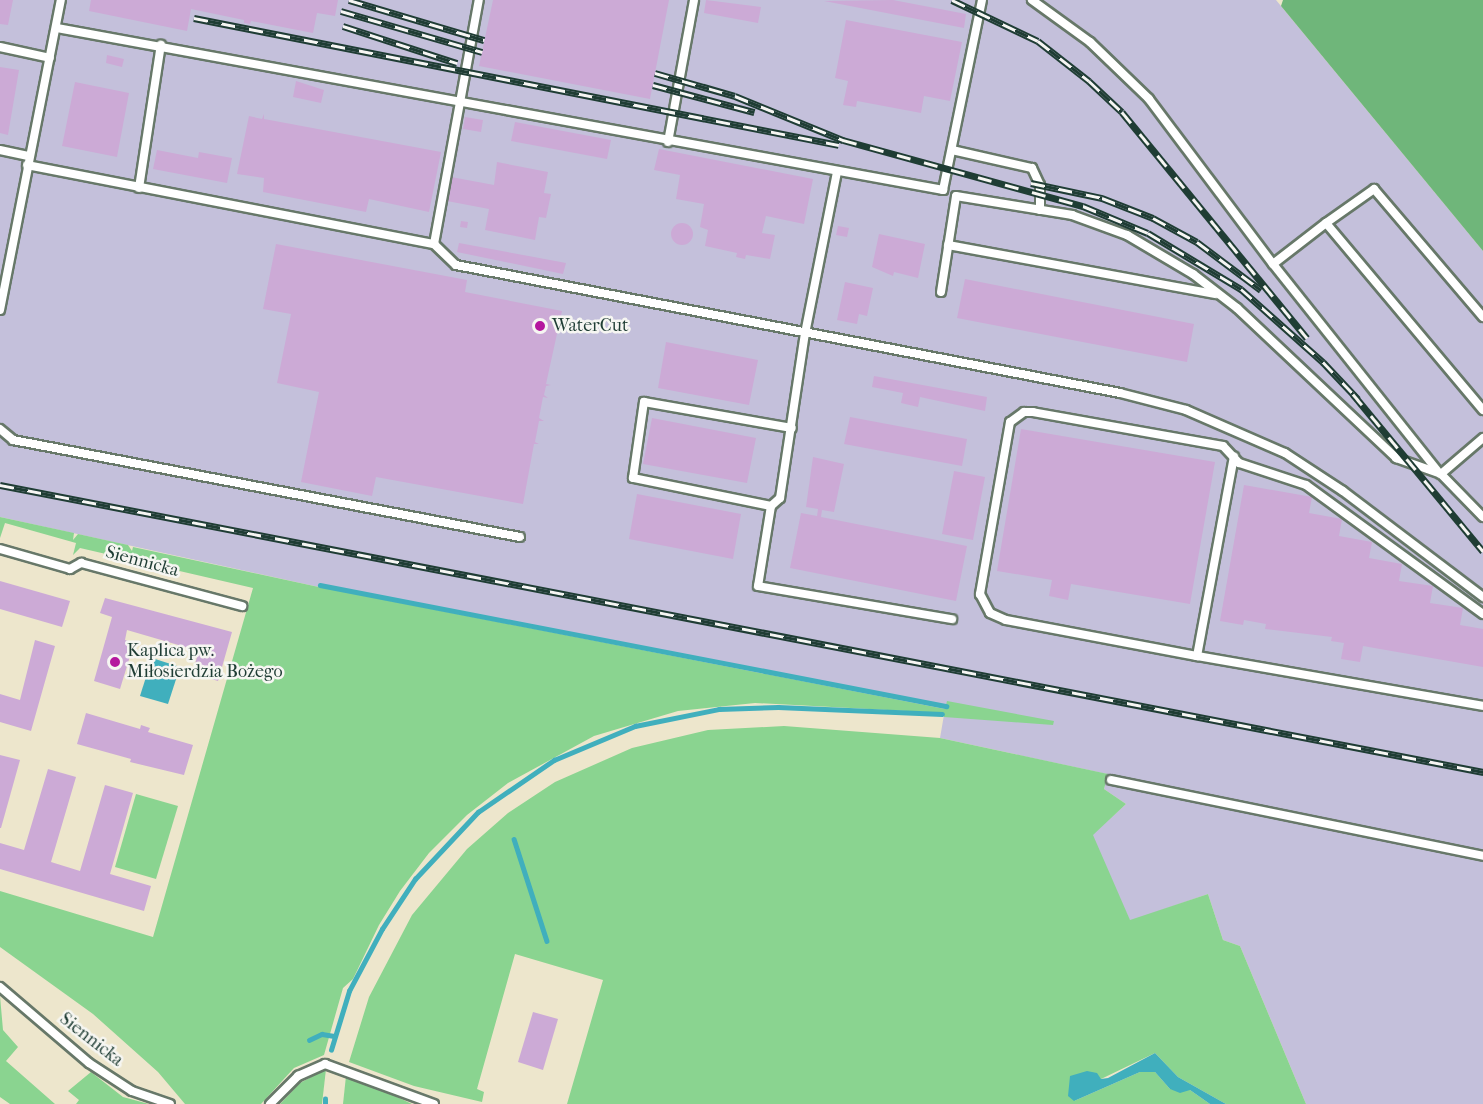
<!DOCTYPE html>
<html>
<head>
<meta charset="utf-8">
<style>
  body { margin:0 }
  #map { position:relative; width:1483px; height:1104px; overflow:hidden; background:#ede6cc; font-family:"IM FELL French Canon",serif }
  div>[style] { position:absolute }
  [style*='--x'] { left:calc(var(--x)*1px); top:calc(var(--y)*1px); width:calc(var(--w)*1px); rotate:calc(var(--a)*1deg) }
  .industrial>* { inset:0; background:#c4c0db }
  .green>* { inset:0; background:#8ad490 }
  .forest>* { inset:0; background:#6fb67a }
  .water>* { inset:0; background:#40afbd }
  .stream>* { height:4.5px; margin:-2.25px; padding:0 2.25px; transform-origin:2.25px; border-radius:2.25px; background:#40afbd }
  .building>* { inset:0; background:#ccaad6 }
  .round { border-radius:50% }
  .roads { filter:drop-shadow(2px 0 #677869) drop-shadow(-2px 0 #677869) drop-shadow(0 2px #677869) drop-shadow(0 -2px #677869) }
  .lane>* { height:8px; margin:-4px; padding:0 4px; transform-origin:4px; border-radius:4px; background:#fff }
  .rail>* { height:7px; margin-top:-3.5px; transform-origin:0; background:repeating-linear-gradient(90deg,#f6f6f2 0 14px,#1f3d34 0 28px); box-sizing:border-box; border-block:2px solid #1f3d34 }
  .dots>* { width:16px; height:16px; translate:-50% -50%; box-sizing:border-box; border:3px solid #f6f6f2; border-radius:50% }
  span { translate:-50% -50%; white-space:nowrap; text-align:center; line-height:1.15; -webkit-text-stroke:5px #f6f6f2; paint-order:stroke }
  .poi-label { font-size:18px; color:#1f3d34 }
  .left { translate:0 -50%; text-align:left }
  .street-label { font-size:18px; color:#1f3d34 }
</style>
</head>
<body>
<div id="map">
  <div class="industrial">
    <div style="clip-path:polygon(0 0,1276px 0,1483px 251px,1483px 1104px,1306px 1104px,1240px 946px,1223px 940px,1208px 894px,1130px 921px,1092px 835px,1126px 804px,1104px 789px,1107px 774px,940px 738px,945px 709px,314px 586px,0 517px)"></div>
  </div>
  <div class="green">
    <div style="clip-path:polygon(0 517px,74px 533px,73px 540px,78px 534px,128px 545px,132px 551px,133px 547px,314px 586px,945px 709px,947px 701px,1054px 721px,1053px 725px,944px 717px,944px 713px,755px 703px,678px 711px,594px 736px,508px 783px,467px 815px,429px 853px,400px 891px,379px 925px,353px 979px,343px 988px,324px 1055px,294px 1068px,261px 1104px,185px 1104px,158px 1072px,93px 1014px,0 947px,0 891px,153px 937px,253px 588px,80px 548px,73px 555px,76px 543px,5px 523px,0 538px)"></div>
    <div style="clip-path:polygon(784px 726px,940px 738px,1108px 774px,1104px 789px,1126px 804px,1093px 835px,1130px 920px,1208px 894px,1223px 940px,1240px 946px,1306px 1104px,1226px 1104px,1178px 1077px,1155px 1053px,1101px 1079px,1074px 1101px,1140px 1072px,1155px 1072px,1170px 1089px,1190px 1090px,1210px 1104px,567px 1104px,603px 980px,515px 954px,477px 1089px,484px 1092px,482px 1102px,414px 1086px,349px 1062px,369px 997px,412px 915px,467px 849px,508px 813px,555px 782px,632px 748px,708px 730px)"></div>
    <div style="clip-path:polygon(136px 794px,178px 806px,156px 879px,115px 867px)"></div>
    <div style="clip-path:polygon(0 996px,3px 1030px,18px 1047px,6px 1061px,55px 1104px,10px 1104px,0 1097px)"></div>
    <div style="clip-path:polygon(326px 1069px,322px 1104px,280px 1104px,300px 1083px)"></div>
    <div style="clip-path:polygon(91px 1072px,123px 1097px,149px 1104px,76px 1104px,79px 1100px,68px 1091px)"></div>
    <div style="clip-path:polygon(346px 1076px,395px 1096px,412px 1104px,343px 1104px)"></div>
  </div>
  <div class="forest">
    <div style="clip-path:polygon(1283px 0,1483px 0,1483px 251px,1281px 6px)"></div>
  </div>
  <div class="water">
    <div style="clip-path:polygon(152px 658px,180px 667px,168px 704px,140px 696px)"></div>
    <div style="clip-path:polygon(1155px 1053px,1178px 1077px,1226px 1104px,1210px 1104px,1190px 1090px,1180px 1093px,1170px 1089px,1155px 1072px,1140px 1072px,1074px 1101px,1068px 1096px,1070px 1076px,1087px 1071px,1097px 1073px,1101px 1079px,1108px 1078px)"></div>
  </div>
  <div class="stream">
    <div style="--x:320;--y:585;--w:638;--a:10.94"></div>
    <div style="--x:514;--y:839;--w:107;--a:72.1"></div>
    <div style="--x:309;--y:1040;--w:14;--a:-25"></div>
    <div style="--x:322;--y:1034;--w:12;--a:9"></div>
    <div style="--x:331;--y:1050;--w:62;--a:-73"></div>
    <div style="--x:349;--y:991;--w:70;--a:-62"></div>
    <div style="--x:382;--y:929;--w:60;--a:-56.6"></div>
    <div style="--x:415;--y:879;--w:92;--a:-46.8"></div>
    <div style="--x:478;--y:812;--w:92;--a:-34.4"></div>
    <div style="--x:554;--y:760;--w:88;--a:-22.8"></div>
    <div style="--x:635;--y:726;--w:86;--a:-11.4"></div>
    <div style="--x:719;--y:709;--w:59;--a:-1.9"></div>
    <div style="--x:778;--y:707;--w:164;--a:2.4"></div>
    <div style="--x:325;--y:1104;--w:5;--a:-90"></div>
  </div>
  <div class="building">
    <div style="clip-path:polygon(0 0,13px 0,8px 25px,0 24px)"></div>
    <div style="clip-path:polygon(91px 0,338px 0,335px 16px,317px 13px,313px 33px,251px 21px,250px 24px,244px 23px,244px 20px,191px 9px,187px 31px,89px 11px)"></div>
    <div style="clip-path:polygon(493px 0,669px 0,650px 99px,479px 66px)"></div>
    <div style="clip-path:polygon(706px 0,761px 7px,758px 23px,704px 13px)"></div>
    <div style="clip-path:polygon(893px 0,966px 14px,964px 28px,824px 1px)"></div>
    <div style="clip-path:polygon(846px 20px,962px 42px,950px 101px,924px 96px,921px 113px,857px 101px,856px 107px,843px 105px,848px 81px,835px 78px)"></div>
    <div style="clip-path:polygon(107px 55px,124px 59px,122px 67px,106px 63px)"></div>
    <div style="clip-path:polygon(0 67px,19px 70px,8px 135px,0 133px)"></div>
    <div style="clip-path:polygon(296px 81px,324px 90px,321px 103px,293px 97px)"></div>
    <div style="clip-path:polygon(75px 82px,129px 93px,117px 157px,62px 146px)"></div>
    <div style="clip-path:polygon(264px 114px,264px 119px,275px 121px,441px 152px,429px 212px,369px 199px,366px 212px,263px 192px,264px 178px,237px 174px,249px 116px,262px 119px)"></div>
    <div style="clip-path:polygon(465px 117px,483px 120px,481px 132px,463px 129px)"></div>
    <div style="clip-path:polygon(515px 122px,611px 140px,607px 159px,511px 141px)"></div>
    <div style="clip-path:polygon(659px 149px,813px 179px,804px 224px,766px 216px,762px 233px,775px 235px,770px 259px,746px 255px,745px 259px,736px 257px,737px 253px,705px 246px,708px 230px,700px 227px,704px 204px,676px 199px,680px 175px,654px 170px)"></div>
    <div style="clip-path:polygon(157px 150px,198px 158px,199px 152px,232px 158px,227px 183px,153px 169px)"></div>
    <div style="clip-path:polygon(497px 162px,548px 172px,544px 193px,551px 194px,546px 218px,539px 217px,535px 240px,485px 230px,489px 209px,447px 201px,451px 177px,494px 185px)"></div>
    <div style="clip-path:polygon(461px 221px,468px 222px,467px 228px,460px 227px)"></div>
    <div class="round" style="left:671px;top:223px;width:22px;height:22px"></div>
    <div style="clip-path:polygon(838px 226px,849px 228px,847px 237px,836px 235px)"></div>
    <div style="clip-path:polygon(879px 234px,925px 244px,918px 278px,894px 272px,893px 276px,872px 267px)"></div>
    <div style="clip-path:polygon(459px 243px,566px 263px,563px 274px,457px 252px)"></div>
    <div style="clip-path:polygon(276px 244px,467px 280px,465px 292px,562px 311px,546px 384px,551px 385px,546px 386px,544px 395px,548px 398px,543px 397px,539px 418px,544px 421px,539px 421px,535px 442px,539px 444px,534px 444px,523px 504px,376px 477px,372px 496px,301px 482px,319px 392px,277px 383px,291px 314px,263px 309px)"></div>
    <div style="clip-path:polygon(965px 279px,1194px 324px,1187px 362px,957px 318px)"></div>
    <div style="clip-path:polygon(845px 282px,873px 288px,867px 316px,859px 314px,857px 324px,837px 320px)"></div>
    <div style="clip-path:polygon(666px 342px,758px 360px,749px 405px,658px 388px)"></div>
    <div style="clip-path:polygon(874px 376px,987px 397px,985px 411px,920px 397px,918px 407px,901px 403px,903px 393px,872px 387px)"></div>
    <div style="clip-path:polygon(850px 417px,967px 439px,962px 466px,844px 444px)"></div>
    <div style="clip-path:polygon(652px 418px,756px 438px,747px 483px,643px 464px)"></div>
    <div style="clip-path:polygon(1021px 429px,1215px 462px,1190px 604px,1071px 584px,1068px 600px,1049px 596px,1052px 580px,997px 571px)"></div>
    <div style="clip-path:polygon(813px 457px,844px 464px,834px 512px,822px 510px,821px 517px,967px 546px,956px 601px,790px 568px,801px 513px,817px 516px,818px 509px,806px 507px)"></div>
    <div style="clip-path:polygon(954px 471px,985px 477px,973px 540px,942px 534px)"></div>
    <div style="clip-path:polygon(1244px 485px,1312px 497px,1309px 513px,1342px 519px,1339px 536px,1372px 542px,1369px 558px,1402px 564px,1399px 581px,1433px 586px,1430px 603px,1463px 608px,1460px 625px,1483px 629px,1483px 667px,1363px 646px,1360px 662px,1341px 659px,1344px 643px,1331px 641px,1332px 637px,1265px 629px,1266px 624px,1244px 620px,1243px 625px,1220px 621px)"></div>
    <div style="clip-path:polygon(637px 494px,741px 514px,733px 559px,629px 539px)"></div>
    <div style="clip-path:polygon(0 581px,70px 601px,62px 627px,0 609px)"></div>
    <div style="clip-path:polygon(105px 598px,232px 632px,218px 681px,192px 673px,199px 651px,127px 630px,125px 640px,134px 643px,120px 689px,94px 681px,112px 617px,100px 613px)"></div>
    <div style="clip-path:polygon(35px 640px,55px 646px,31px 731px,0 722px,0 694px,20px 700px)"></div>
    <div style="clip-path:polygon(86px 713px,140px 729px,141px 725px,150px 728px,148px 732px,193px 745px,184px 775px,130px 762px,131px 759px,77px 744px)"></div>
    <div style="clip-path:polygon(0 755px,20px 760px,1px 828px,0 828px)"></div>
    <div style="clip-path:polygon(48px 769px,76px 777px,51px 862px,80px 871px,105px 785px,133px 793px,110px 874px,151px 886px,144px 911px,0 869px,0 843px,24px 850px)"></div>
    <div style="clip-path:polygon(533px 1012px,558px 1019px,543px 1070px,518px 1062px)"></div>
  </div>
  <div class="roads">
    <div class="lane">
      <div style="--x:1032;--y:0;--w:72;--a:35.9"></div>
      <div style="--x:1090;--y:42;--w:82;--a:44"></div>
      <div style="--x:1149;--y:99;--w:206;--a:53.1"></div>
      <div style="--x:1273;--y:264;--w:268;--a:51.5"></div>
      <div style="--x:57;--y:28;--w:901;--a:10.36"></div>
      <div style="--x:943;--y:190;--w:194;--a:-78.4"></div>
      <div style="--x:0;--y:47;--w:51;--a:12.4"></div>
      <div style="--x:668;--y:142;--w:144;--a:-79.6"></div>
      <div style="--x:0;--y:150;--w:30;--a:12"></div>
      <div style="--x:952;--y:150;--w:82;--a:12.7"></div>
      <div style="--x:1032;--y:168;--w:19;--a:65"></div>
      <div style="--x:1040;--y:185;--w:25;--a:90"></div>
      <div style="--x:27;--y:165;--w:415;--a:11"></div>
      <div style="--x:434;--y:244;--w:30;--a:44"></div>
      <div style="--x:456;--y:265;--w:676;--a:10.91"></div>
      <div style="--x:1120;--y:393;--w:68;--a:14.4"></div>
      <div style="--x:1186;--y:410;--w:108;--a:23.5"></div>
      <div style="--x:1285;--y:453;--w:69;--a:33.2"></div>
      <div style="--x:1343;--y:491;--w:176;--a:37.1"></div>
      <div style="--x:837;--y:172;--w:164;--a:101.2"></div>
      <div style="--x:805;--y:333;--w:167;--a:98.6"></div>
      <div style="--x:780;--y:498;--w:12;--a:138"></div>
      <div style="--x:771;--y:506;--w:81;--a:99.2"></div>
      <div style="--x:758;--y:586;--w:197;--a:9.7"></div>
      <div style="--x:139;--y:188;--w:145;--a:-81.3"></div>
      <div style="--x:1326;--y:223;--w:59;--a:-35.3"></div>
      <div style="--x:1374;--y:189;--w:168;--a:49.6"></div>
      <div style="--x:434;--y:244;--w:248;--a:-79.6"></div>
      <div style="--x:948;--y:245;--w:272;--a:10.4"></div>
      <div style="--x:1273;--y:264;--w:67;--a:-37.7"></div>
      <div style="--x:1326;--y:223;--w:244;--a:50"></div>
      <div style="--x:941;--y:292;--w:97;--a:-81.1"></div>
      <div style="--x:956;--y:196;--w:118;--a:9.3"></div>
      <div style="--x:1072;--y:215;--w:59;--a:20"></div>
      <div style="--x:1127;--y:235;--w:77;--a:30.6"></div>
      <div style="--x:1193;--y:274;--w:56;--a:37.7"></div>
      <div style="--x:1237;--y:308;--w:219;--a:43.3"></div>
      <div style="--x:1396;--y:458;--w:48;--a:19.6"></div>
      <div style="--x:0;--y:310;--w:316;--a:-78.9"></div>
      <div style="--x:0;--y:429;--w:17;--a:40"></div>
      <div style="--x:13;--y:440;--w:516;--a:10.83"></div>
      <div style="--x:1483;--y:438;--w:55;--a:139.4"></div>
      <div style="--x:1441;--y:474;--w:60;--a:45.7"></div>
      <div style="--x:771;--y:506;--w:141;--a:-168.5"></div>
      <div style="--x:633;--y:478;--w:77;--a:-81.8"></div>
      <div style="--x:644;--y:402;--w:150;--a:10"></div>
      <div style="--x:0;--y:549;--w:73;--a:15.9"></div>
      <div style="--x:70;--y:569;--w:13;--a:-29"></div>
      <div style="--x:81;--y:563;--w:167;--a:15"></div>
      <div style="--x:1483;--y:614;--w:219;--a:-143.9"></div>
      <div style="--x:1306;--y:485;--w:71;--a:-161.8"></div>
      <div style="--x:1239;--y:463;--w:23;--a:-133"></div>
      <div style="--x:1223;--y:446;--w:193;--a:-169.9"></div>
      <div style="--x:1033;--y:412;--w:9;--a:180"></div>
      <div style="--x:1024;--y:412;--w:17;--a:144"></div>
      <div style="--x:1010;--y:422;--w:175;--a:99.9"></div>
      <div style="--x:980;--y:594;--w:21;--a:62"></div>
      <div style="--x:990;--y:613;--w:17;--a:24"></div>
      <div style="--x:1006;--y:620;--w:194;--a:10.7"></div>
      <div style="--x:1197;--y:656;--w:290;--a:9.9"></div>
      <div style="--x:1197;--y:656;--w:203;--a:-79.5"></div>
      <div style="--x:1111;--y:780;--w:380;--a:11.5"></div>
      <div style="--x:0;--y:987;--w:117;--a:40.5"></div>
      <div style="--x:89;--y:1063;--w:51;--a:33.1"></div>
      <div style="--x:132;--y:1091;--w:40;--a:18.9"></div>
      <div style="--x:270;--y:1104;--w:40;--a:-45"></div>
      <div style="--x:298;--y:1076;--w:30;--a:-24"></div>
      <div style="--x:325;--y:1064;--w:116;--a:20.2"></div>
    </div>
  </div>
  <div class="rail">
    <div style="--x:349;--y:0;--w:141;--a:16.5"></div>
    <div style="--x:952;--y:0;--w:95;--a:25.5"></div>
    <div style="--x:1038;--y:41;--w:65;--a:38.1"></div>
    <div style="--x:1089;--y:81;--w:45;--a:43.2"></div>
    <div style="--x:1122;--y:112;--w:292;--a:50.7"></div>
    <div style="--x:341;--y:11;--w:147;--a:16.2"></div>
    <div style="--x:194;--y:18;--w:657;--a:11.14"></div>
    <div style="--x:343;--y:26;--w:120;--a:18"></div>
    <div style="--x:655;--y:73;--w:83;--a:16"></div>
    <div style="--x:735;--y:96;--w:117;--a:22.2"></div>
    <div style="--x:843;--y:140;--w:249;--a:15.4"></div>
    <div style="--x:1083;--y:206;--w:70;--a:22.6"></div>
    <div style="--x:1148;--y:233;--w:109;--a:31.1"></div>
    <div style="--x:1241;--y:289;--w:110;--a:41.7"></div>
    <div style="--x:1323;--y:362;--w:51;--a:46.6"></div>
    <div style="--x:653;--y:85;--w:105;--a:15"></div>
    <div style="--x:1031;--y:183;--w:73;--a:11.9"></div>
    <div style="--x:1102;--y:198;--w:55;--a:21.4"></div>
    <div style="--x:1153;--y:218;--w:50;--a:28.6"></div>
    <div style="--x:1197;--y:242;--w:80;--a:36.9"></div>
    <div style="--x:1353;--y:394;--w:204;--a:50.4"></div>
    <div style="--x:0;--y:485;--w:1511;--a:10.95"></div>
  </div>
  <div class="dots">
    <div style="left:540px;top:326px;background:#b5179e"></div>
    <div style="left:115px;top:662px;background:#b5179e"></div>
  </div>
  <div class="poi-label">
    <span class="left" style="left:552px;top:326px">WaterCut</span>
    <span class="left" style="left:127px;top:662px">Kaplica pw.<br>Miłosierdzia Bożego</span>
  </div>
  <div class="street-label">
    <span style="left:142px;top:562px;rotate:15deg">Siennicka</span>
    <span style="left:91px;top:1040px;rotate:38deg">Siennicka</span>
  </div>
</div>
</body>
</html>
